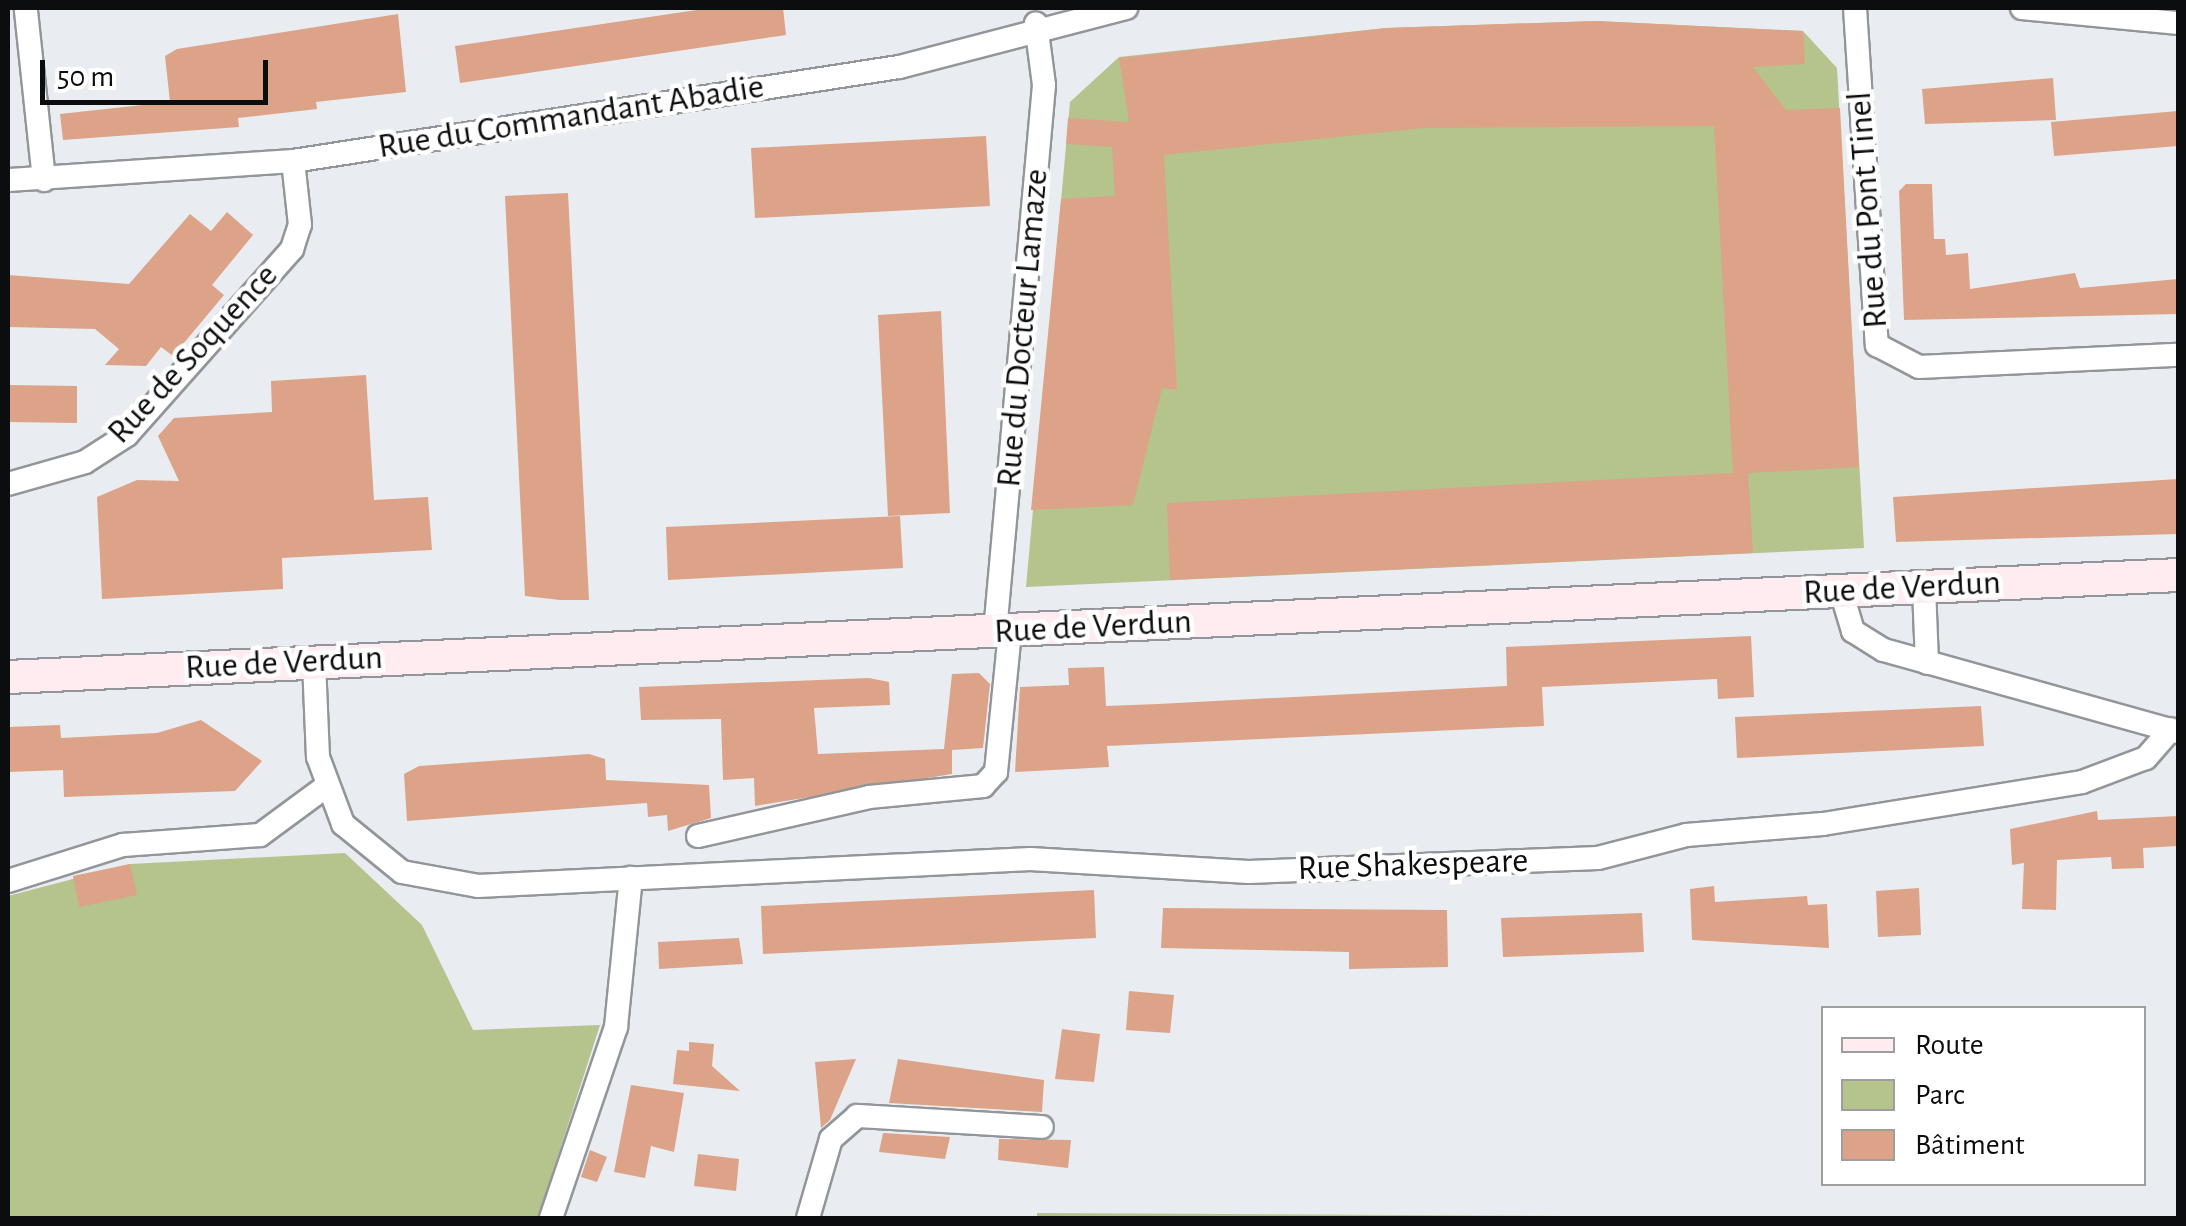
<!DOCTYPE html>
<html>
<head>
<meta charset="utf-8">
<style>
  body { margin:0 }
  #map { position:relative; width:2186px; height:1226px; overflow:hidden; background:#e9edf1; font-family:"Alegreya Sans",sans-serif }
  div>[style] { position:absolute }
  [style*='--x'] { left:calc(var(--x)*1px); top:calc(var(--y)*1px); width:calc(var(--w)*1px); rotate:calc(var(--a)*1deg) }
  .green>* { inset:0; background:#b5c38d }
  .building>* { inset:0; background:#dca388 }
  .roads { filter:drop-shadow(2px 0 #92969a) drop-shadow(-2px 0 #92969a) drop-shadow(0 2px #92969a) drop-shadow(0 -2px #92969a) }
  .street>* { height:22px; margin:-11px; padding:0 11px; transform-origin:11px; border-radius:11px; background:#fff }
  .secondary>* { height:32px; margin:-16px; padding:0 16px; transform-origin:16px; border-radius:16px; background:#feecf0 }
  span { translate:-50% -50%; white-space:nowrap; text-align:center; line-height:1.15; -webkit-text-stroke:9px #fff; paint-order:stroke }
  .street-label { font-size:35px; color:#0c0d0e }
  .frame { position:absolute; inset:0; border:10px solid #0c0d0e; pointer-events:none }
  .legend { position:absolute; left:1821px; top:1006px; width:325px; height:180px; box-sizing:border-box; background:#fff; border:2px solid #9e9e9f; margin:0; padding:12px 18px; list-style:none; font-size:30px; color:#0c0d0e }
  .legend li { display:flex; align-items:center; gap:20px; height:50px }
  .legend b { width:50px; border:2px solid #9e9e9f }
  .scale { position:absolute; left:40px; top:60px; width:228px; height:45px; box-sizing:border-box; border:5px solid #0c0d0e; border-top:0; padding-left:12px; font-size:30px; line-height:35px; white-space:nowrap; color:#0c0d0e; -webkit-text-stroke:8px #fff; paint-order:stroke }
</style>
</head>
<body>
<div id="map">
  <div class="green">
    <div style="clip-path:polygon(1596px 21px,1803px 31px,1837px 68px,1864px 548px,1026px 587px,1070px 102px,1119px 57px,1386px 28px)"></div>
    <div style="clip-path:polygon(345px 853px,422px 925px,473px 1030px,600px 1025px,538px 1218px,8px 1218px,8px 896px,130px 864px)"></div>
    <div style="clip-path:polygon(1037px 1213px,1900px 1218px,1037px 1218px)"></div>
  </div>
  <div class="building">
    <div style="clip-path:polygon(710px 8px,783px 8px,786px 35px,460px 83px,455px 46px)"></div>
    <div style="clip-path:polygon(398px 14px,406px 92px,316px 102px,317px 109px,238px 118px,239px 127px,63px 140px,60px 114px,170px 102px,165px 56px,177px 49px)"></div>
    <div style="clip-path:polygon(1596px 21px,1803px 31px,1805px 64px,1753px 67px,1786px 110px,1840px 108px,1859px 467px,1748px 473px,1753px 553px,1170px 580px,1167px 503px,1733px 473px,1714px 126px,1424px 128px,1164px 155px,1177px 390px,1162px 388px,1133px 505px,1031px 510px,1061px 199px,1115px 196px,1112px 147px,1066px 144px,1068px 118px,1129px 122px,1119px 58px,1386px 28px)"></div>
    <div style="clip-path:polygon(2053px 78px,2056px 120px,1925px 124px,1922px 89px)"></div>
    <div style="clip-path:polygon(2178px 111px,2178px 146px,2054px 156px,2051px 122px)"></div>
    <div style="clip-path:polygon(986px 136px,990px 206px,755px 218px,751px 148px)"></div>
    <div style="clip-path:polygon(1906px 184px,1932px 184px,1934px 239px,1945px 239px,1946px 255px,1968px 253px,1970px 289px,2075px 273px,2080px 288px,2178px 279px,2178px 314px,1904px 320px,1899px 191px)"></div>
    <div style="clip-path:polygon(568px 193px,589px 600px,560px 600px,525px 596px,505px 196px)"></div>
    <div style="clip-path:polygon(227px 212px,253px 235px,212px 285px,224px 295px,173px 356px,161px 347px,146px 366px,105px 365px,119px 349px,95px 329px,8px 327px,8px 275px,129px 284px,190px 214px,211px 231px)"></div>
    <div style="clip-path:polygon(941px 311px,950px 513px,888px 516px,878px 315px)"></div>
    <div style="clip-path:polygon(366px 375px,374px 500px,428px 497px,432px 550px,282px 558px,283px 589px,102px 599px,97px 497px,137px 480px,179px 481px,158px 436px,174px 418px,272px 412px,271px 381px)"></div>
    <div style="clip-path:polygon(8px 385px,77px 386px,77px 423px,8px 422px)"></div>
    <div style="clip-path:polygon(2178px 479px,2178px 534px,1896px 542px,1893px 497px)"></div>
    <div style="clip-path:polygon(900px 516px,903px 568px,668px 580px,666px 527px)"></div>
    <div style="clip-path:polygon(1751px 636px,1754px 697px,1718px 699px,1717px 679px,1542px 687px,1544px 726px,1107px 746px,1109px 767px,1015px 772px,1020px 687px,1069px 685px,1068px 668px,1104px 667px,1106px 706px,1158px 704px,1507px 686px,1506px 647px)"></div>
    <div style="clip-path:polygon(979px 673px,990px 684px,983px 748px,952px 750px,952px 774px,755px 806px,754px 778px,723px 780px,721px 719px,641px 720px,639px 687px,869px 678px,889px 682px,890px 705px,814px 708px,818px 754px,944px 749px,952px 674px)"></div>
    <div style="clip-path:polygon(1981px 706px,1984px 746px,1737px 758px,1735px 717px)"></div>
    <div style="clip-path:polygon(201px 720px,262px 761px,235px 791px,64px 797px,63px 770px,8px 772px,8px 727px,60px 725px,61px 738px,157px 733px)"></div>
    <div style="clip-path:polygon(589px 754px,605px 759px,606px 780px,709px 785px,711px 818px,668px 831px,667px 815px,648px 817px,647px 803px,407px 821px,404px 774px,419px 766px)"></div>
    <div style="clip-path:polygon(2097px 811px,2098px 820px,2178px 816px,2178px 846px,2143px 848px,2144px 868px,2112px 869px,2111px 857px,2057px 860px,2056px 910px,2022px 909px,2024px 863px,2012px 865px,2010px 829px)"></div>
    <div style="clip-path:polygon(130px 864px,137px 895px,79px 907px,73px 876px)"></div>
    <div style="clip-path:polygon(1714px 886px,1715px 902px,1807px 896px,1808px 905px,1827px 904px,1829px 948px,1692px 940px,1690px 889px)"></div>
    <div style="clip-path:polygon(1919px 888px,1921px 935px,1878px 937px,1876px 891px)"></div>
    <div style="clip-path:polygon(1094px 890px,1096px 938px,763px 954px,761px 906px)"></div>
    <div style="clip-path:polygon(1163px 908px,1447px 910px,1448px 967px,1349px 969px,1349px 952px,1161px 948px)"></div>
    <div style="clip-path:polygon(1642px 913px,1644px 952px,1503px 957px,1501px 918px)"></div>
    <div style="clip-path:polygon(739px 938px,743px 964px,659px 969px,658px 942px)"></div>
    <div style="clip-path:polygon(1129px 991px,1174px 995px,1170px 1033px,1126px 1030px)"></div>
    <div style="clip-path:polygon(1062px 1029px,1100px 1034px,1094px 1082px,1055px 1079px)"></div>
    <div style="clip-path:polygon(689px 1042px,714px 1044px,712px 1066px,740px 1091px,673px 1084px,677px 1050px,689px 1051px)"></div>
    <div style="clip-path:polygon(856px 1059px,830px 1120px,821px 1128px,815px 1062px)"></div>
    <div style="clip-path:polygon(898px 1059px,1044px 1080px,1042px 1112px,889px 1103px)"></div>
    <div style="clip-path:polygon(631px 1085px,684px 1093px,674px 1152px,651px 1146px,645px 1178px,614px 1172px)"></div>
    <div style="clip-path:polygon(883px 1133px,950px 1137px,945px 1159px,879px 1152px)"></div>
    <div style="clip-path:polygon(999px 1139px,1071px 1140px,1068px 1168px,998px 1160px)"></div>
    <div style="clip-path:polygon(590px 1150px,607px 1157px,597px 1182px,581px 1177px)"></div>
    <div style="clip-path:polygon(698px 1154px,739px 1159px,736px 1191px,694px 1186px)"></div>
  </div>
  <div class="roads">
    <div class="street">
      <div style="--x:1855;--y:8;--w:338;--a:86.3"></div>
      <div style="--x:1877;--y:345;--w:47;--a:27.6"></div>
      <div style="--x:1919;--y:367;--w:259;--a:-2.7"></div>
      <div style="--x:2022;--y:8;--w:157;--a:5.5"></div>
      <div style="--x:26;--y:11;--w:170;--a:83.9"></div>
      <div style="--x:8;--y:180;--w:286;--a:-3.8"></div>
      <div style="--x:293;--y:161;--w:613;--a:-8.82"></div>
      <div style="--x:899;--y:67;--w:235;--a:-14.6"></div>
      <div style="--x:8;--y:484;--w:80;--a:-15.9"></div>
      <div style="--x:85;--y:462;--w:50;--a:-32.7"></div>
      <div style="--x:127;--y:435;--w:249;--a:-48.4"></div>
      <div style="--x:292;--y:249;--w:25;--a:-72"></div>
      <div style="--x:300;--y:225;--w:64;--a:-96.2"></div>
      <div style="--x:1924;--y:588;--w:75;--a:87.7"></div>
      <div style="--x:1841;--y:591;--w:42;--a:73.3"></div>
      <div style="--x:1853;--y:631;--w:36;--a:32"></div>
      <div style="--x:1884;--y:650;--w:305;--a:15.6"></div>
      <div style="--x:995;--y:632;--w:549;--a:-84.88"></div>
      <div style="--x:1044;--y:85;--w:62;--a:-97.5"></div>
      <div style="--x:314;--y:662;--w:95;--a:87.6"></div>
      <div style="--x:318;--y:757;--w:72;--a:69.5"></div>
      <div style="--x:343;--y:824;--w:76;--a:39.1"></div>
      <div style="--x:402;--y:872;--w:77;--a:10.4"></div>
      <div style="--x:478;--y:886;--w:553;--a:-2.8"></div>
      <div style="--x:1030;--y:859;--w:219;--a:3.4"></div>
      <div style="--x:1249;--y:872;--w:349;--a:-2.3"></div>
      <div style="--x:1598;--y:858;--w:91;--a:-14.6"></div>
      <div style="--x:1686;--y:835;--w:137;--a:-4.6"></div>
      <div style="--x:1823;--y:824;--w:262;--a:-9.2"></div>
      <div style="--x:2082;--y:782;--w:68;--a:-20.6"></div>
      <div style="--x:2146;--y:758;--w:38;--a:-49"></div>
      <div style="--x:698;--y:836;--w:175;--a:-12.8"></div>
      <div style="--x:869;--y:797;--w:115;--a:-5.5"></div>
      <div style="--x:983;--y:786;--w:19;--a:-47"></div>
      <div style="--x:996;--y:772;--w:142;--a:-84.3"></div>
      <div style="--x:8;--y:881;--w:121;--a:-17.4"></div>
      <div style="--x:123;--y:845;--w:137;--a:-4.2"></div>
      <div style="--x:260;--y:835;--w:79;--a:-36.3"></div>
      <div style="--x:551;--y:1218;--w:202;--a:-71.2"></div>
      <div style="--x:616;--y:1027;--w:150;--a:-84.3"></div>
      <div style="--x:808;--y:1218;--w:82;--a:-73.8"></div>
      <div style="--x:831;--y:1139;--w:35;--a:-41"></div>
      <div style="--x:857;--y:1116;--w:185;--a:3.4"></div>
    </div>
    <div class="secondary">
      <div style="--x:8;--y:677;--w:2172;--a:-2.69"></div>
    </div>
  </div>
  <div class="street-label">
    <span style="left:571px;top:117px;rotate:-9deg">Rue du Commandant Abadie</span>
    <span style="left:1868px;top:210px;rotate:-94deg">Rue du Pont Tinel</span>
    <span style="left:1023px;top:328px;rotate:-85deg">Rue du Docteur Lamaze</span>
    <span style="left:193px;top:354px;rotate:-47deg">Rue de Soquence</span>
    <span style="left:1902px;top:588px;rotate:-3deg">Rue de Verdun</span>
    <span style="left:1093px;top:627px;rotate:-3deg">Rue de Verdun</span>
    <span style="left:284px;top:663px;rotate:-3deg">Rue de Verdun</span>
    <span style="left:1413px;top:865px;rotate:-2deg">Rue Shakespeare</span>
  </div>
  <div class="frame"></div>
  <ul class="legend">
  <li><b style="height:12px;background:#feecf0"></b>Route</li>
  <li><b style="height:28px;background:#b5c38d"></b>Parc</li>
  <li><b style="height:28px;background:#dca388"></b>Bâtiment</li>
  </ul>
  <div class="scale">50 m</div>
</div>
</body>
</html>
